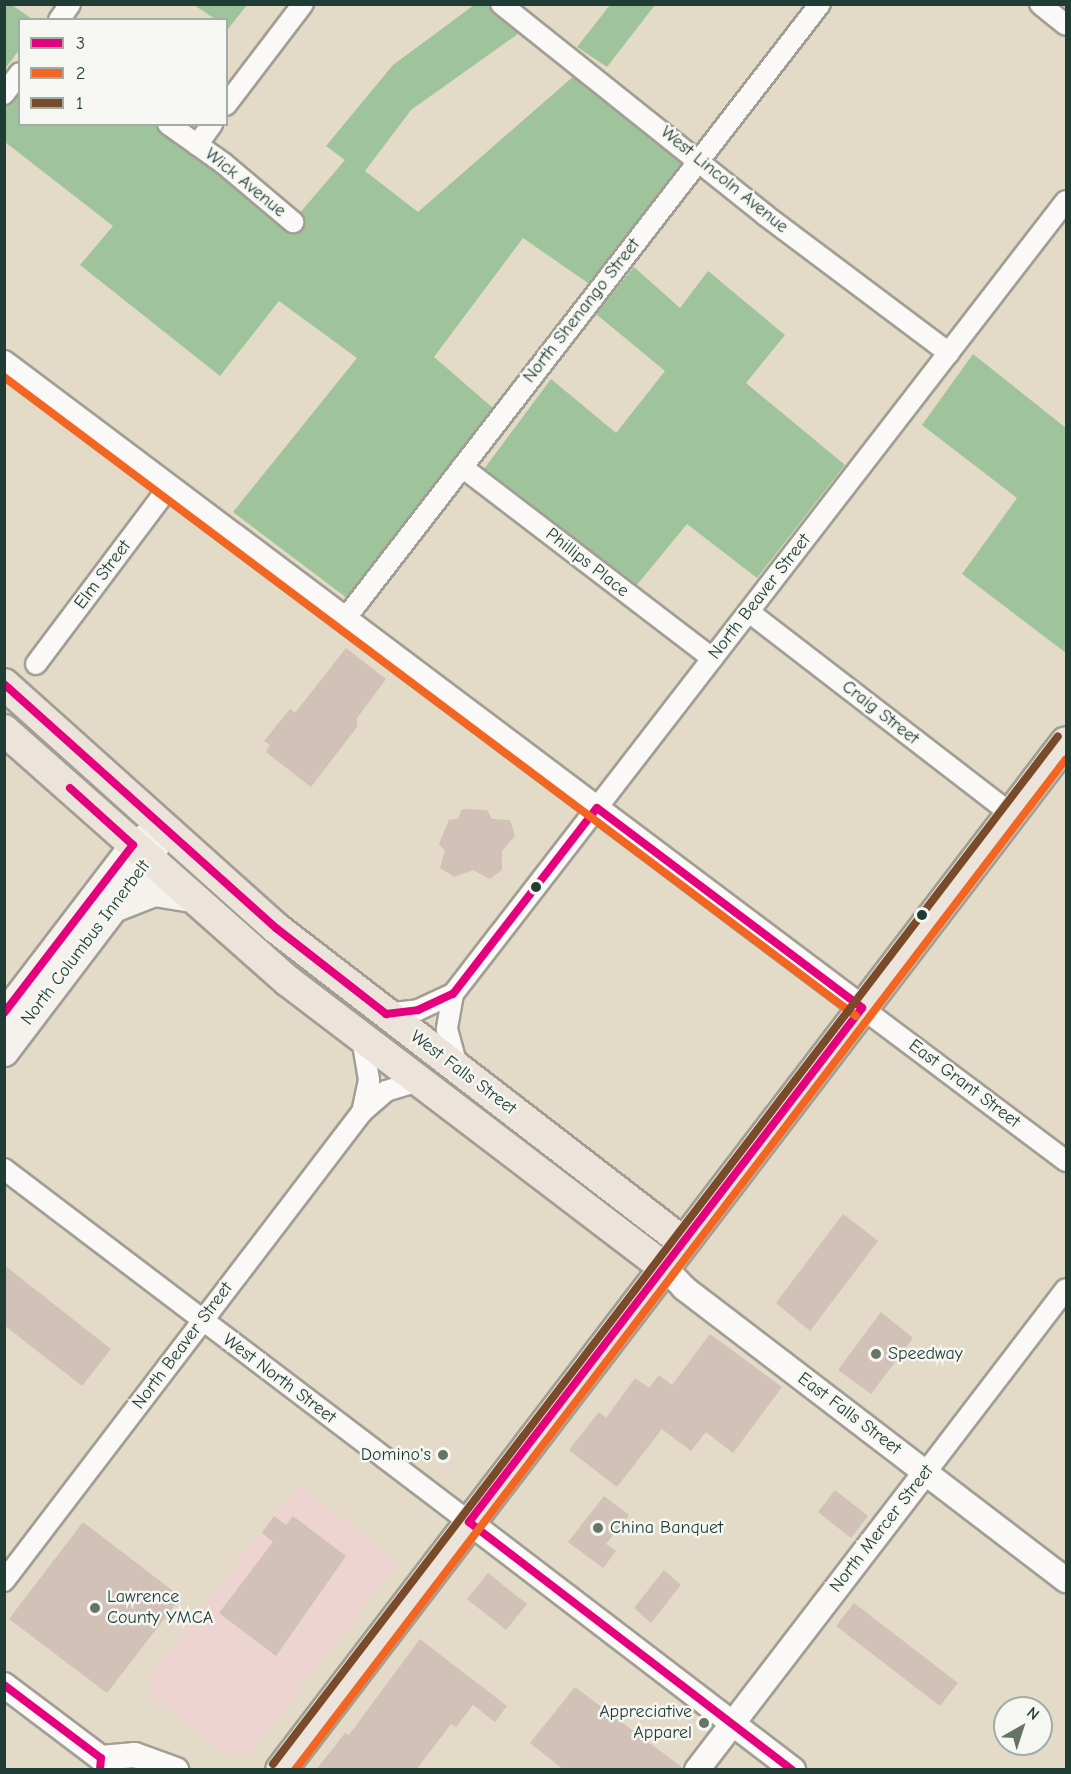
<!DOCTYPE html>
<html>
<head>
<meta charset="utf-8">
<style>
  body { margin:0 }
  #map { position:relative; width:1071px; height:1774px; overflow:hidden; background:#e3dac7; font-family:"Comic Neue",sans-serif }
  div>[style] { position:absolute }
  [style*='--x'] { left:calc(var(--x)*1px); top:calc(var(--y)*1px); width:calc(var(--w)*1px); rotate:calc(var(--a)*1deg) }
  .built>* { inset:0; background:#edd4d1 }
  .forest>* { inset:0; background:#9fc49c }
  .building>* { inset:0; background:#d1c1b6 }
  .roads { filter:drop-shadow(2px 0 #a19f94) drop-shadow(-2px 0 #a19f94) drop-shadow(0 2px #a19f94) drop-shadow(0 -2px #a19f94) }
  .minor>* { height:20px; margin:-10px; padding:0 10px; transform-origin:10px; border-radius:10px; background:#fbf9f7 }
  .tertiary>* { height:24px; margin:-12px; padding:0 12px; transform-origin:12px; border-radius:12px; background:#fbf9f7 }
  .secondary>* { height:27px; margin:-13.5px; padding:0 13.5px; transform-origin:13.5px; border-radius:13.5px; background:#f5f1ec }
  .primary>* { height:30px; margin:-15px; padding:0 15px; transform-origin:15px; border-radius:15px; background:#ece4db }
  .bus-1>* { height:8px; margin:-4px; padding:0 4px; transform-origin:4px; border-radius:4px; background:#e5007d }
  .bus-2>* { height:8px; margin:-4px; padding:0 4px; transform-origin:4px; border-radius:4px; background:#f26522 }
  .bus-3>* { height:8px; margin:-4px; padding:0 4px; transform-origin:4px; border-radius:4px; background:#7a4b2a }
  .dots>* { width:16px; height:16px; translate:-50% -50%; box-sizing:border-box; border:3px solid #f6f6f2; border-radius:50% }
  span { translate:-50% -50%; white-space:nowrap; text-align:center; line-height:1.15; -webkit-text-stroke:5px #f6f6f2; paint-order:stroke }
  .street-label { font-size:18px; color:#1f3d34 }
  .poi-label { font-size:18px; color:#1f3d34 }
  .left { translate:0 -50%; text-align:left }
  .right { translate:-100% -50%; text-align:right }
  .frame { position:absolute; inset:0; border:6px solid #1f3d34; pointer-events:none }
  .legend { position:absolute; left:18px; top:18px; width:210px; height:108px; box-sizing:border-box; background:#f6f6f2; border:2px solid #a0aca6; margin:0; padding:8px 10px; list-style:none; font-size:18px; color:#1f3d34 }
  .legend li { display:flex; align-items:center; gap:12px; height:30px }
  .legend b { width:30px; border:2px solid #a0aca6 }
  .north { position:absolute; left:993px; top:1696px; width:60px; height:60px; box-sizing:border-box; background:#f6f6f2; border:2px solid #a0aca6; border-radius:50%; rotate:39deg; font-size:16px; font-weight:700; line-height:24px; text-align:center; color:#1f3d34 }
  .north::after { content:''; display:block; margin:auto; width:21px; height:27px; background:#647467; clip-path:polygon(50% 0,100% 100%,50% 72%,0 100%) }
</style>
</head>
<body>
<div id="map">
  <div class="built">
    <div style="clip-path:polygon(298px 1484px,387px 1553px,396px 1566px,249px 1755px,228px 1757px,152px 1697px,149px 1675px)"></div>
  </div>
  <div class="forest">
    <div style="clip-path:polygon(5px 4px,12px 5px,32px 19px,20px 20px,19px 50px,5px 69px)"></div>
    <div style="clip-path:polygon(194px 5px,247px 5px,228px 29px,226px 20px,215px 19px)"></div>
    <div style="clip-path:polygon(474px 5px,501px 5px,529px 26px,411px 110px,365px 171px,418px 212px,583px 68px,699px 162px,598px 290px,523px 238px,434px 357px,501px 415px,356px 605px,233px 512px,357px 358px,279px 301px,220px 376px,80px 265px,113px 226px,5px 142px,4px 91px,19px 71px,20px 124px,168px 125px,293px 221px,345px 160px,326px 146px,393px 65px)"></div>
    <div style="clip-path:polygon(610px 5px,655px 5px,607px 67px,577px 47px)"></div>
    <div style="clip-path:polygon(634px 267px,680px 308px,708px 271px,785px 335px,746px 383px,845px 465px,757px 578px,687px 524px,636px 586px,484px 469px,551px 379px,616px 433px,665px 371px,596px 314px)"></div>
    <div style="clip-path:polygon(973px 354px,1066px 428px,1066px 653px,962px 574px,1017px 498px,922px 425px)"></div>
  </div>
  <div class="building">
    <div style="clip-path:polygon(346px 648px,386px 679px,357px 718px,357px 727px,311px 787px,266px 752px,270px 745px,264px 741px,290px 709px,295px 713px)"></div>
    <div style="clip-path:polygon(462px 809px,487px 810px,492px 819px,510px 820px,515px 836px,502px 851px,502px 870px,490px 879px,473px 870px,454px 877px,440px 868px,445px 851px,439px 844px,449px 820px,458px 818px)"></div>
    <div style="clip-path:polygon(843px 1214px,878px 1241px,810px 1331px,776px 1303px)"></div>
    <div style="clip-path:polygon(4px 1265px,111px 1349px,82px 1386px,4px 1325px)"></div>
    <div style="clip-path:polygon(881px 1312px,913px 1338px,871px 1394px,838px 1370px)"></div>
    <div style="clip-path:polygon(710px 1334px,782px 1387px,733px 1453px,706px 1432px,691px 1451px,662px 1429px,617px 1487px,569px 1450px,599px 1412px,606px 1418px,635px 1378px,649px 1388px,659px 1375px,672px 1385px)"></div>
    <div style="clip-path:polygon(835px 1490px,868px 1516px,851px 1538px,818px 1512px)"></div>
    <div style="clip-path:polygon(604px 1496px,629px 1515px,606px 1544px,616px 1551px,603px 1568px,568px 1542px)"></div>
    <div style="clip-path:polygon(274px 1516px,286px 1525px,293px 1516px,346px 1556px,276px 1656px,219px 1613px,273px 1542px,262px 1533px)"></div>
    <div style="clip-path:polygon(83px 1522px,181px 1597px,107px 1693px,9px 1619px)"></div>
    <div style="clip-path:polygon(664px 1570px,681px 1585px,651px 1623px,634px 1608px)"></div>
    <div style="clip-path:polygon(488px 1573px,527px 1604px,506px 1630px,467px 1599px)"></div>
    <div style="clip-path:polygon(854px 1603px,958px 1683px,940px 1706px,836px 1626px)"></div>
    <div style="clip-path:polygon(420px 1639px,507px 1706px,495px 1722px,473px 1705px,456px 1727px,451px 1724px,416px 1770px,316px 1770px,345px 1733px,349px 1735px)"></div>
    <div style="clip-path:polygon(575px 1687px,683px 1768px,683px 1770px,564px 1770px,530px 1743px)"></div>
  </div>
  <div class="roads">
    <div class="minor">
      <div style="--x:501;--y:4;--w:338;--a:38.6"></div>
      <div style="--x:765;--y:215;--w:230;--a:36.9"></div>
      <div style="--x:1040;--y:4;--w:33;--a:39"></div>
      <div style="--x:59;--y:20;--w:19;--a:-55"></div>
      <div style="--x:4;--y:94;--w:26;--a:-53"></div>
      <div style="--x:226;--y:105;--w:127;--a:-52.7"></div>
      <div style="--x:168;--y:124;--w:67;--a:35.3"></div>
      <div style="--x:223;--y:163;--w:92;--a:40.1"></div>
      <div style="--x:197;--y:145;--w:26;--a:-54"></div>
      <div style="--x:462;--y:467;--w:315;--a:37.4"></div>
      <div style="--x:749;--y:612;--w:331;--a:37.6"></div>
      <div style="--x:345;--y:619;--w:777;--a:-52.32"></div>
      <div style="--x:36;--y:664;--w:221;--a:-53.1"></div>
      <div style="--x:453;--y:994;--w:36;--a:100"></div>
      <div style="--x:447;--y:1029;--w:38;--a:75"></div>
      <div style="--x:862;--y:1008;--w:255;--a:36.9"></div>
      <div style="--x:386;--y:1014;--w:32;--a:-7"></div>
      <div style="--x:418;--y:1010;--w:38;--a:-25"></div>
      <div style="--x:453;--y:994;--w:1002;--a:-52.3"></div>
      <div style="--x:362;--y:1038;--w:43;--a:80.5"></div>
      <div style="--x:369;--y:1080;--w:33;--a:102"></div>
      <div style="--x:4;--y:1169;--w:584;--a:37.2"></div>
      <div style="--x:926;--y:1472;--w:230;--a:-52.6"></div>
      <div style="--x:4;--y:1581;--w:590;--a:-52.64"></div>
      <div style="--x:362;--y:1112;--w:32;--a:-41"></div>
      <div style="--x:386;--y:1091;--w:34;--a:-17"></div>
    </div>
    <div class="tertiary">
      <div style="--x:4;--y:363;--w:1073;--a:36.93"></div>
      <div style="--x:664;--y:1267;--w:29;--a:46"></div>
      <div style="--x:684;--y:1288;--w:481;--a:37.4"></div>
      <div style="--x:469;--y:1522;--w:408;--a:37.4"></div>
      <div style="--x:4;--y:1685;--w:121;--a:37"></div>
      <div style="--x:101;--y:1758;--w:34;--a:-5"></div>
      <div style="--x:135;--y:1755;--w:44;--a:20.1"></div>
      <div style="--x:697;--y:1770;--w:376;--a:-52.5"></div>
    </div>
    <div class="secondary">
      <div style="--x:116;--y:907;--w:41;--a:-21.5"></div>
      <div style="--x:154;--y:892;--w:39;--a:9"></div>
      <div style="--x:4;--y:1014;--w:213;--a:-52.6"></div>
      <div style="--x:133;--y:845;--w:22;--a:-34"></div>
      <div style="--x:4;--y:1052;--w:241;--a:-52.8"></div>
      <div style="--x:150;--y:860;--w:36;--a:-71"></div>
    </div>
    <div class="primary">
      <div style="--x:4;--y:684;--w:365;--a:41.9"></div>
      <div style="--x:276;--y:928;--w:514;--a:37.65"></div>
      <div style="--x:4;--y:730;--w:379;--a:41.5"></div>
      <div style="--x:288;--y:981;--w:472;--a:37.3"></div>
      <div style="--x:281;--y:1770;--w:1293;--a:-52.63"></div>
    </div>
  </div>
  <div class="bus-1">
    <div style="--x:4;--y:684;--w:365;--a:41.9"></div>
    <div style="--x:276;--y:928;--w:140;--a:38"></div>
    <div style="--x:386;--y:1014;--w:32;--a:-7"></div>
    <div style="--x:418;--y:1010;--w:38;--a:-25"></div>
    <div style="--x:453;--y:994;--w:235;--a:-52.3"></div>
    <div style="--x:597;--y:808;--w:332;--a:37"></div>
    <div style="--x:862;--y:1008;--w:647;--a:127.4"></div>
    <div style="--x:469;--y:1522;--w:407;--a:37.5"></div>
    <div style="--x:4;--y:1013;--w:212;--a:-52.5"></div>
    <div style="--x:133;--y:845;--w:85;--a:-137.9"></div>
    <div style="--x:4;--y:1685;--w:121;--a:37"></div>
    <div style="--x:101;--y:1758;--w:12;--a:95"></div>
  </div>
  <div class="bus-2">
    <div style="--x:4;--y:377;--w:1065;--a:36.87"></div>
    <div style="--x:295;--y:1770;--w:1271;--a:-52.67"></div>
  </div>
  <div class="bus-3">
    <div style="--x:273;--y:1764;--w:1293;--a:-52.63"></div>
  </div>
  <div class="dots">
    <div style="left:536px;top:887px;background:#1f3d34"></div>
    <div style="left:922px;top:915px;background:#1f3d34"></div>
    <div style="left:876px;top:1354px;background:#647467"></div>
    <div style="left:443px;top:1455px;background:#647467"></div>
    <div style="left:598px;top:1528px;background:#647467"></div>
    <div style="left:95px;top:1608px;background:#647467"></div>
    <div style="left:704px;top:1723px;background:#647467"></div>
  </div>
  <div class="street-label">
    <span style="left:724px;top:180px;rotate:39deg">West Lincoln Avenue</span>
    <span style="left:245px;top:183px;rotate:39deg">Wick Avenue</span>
    <span style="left:582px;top:311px;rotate:-52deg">North Shenango Street</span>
    <span style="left:587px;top:563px;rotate:38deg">Phillips Place</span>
    <span style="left:103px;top:575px;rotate:-53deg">Elm Street</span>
    <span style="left:760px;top:597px;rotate:-52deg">North Beaver Street</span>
    <span style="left:880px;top:713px;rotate:38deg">Craig Street</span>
    <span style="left:86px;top:943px;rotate:-53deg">North Columbus Innerbelt</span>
    <span style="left:463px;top:1073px;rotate:37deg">West Falls Street</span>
    <span style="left:964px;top:1084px;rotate:37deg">East Grant Street</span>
    <span style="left:183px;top:1346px;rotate:-53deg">North Beaver Street</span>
    <span style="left:279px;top:1379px;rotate:37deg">West North Street</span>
    <span style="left:849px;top:1414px;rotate:37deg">East Falls Street</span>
    <span style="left:882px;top:1529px;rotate:-52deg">North Mercer Street</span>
  </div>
  <div class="poi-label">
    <span class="left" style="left:888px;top:1354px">Speedway</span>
    <span class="right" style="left:431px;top:1455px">Domino's</span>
    <span class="left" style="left:610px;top:1528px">China Banquet</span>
    <span class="left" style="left:107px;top:1608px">Lawrence<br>County YMCA</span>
    <span class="right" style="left:692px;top:1723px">Appreciative<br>Apparel</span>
  </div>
  <div class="frame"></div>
  <ul class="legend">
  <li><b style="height:8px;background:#e5007d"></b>3</li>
  <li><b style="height:8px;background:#f26522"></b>2</li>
  <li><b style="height:8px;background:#7a4b2a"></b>1</li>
  </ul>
  <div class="north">N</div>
</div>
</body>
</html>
